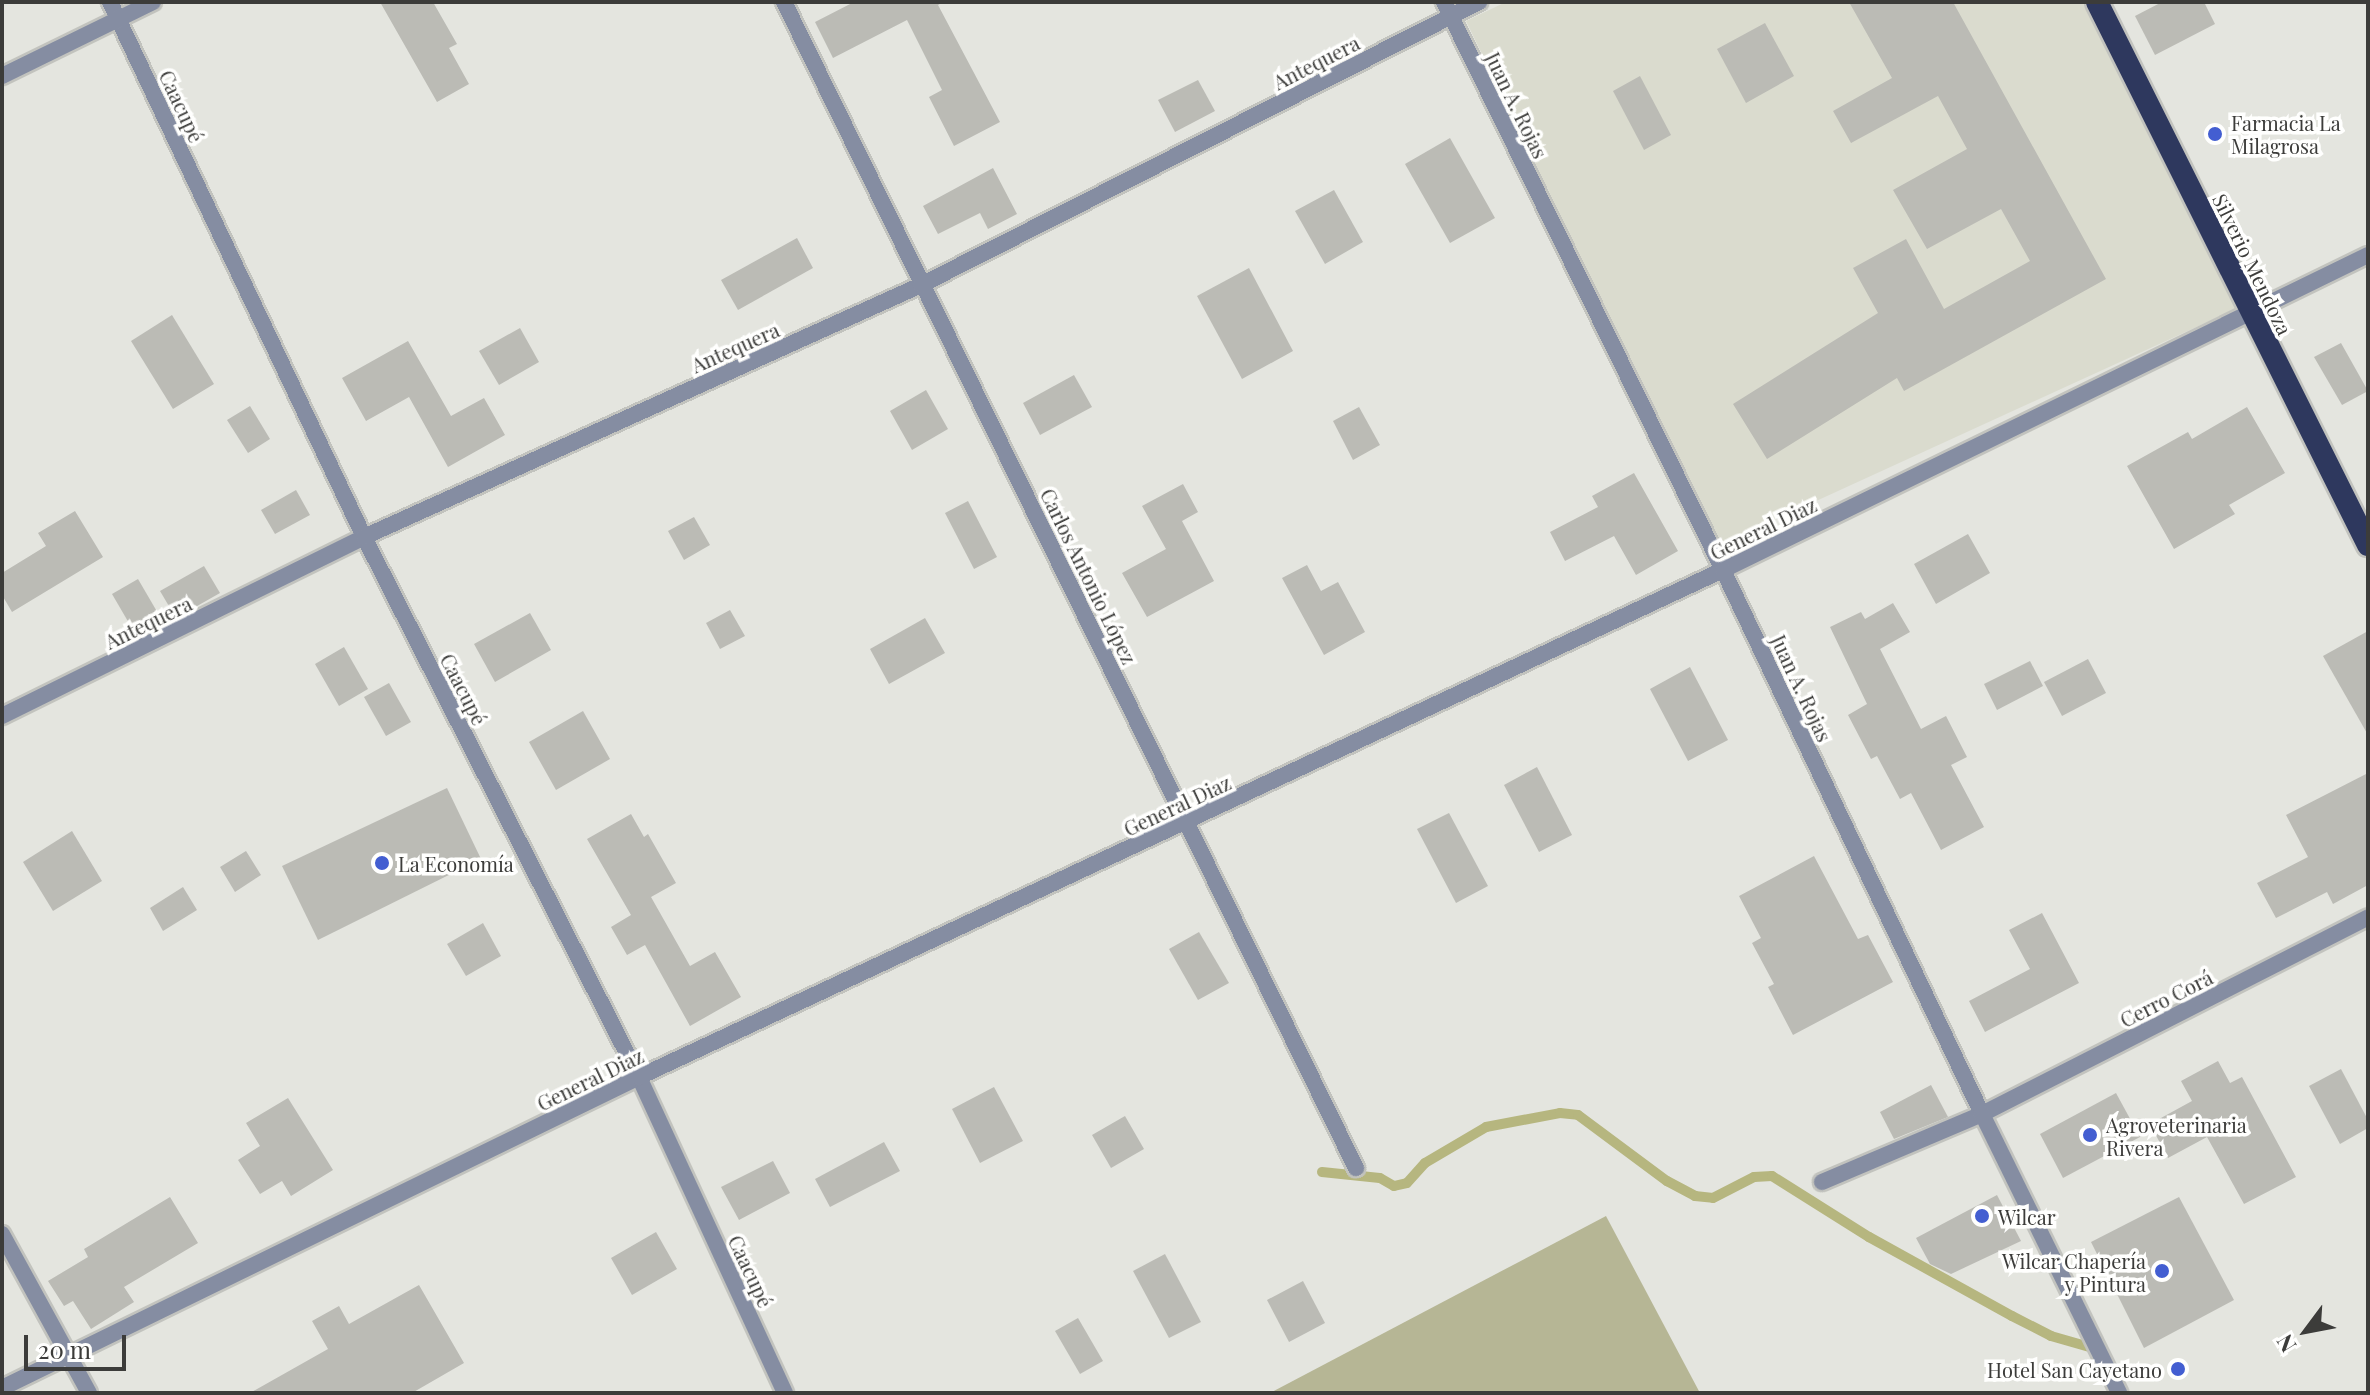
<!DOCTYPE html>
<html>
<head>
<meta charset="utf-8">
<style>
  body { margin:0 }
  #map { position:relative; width:2370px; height:1395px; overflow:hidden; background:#e4e5df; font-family:"Playfair Display",serif }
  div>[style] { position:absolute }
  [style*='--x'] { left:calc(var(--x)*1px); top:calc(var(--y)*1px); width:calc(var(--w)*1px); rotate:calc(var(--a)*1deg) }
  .built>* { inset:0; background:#dadbce }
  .green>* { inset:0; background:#b6b695 }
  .stream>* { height:10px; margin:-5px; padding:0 5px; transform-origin:5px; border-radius:5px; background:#b6b67f }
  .building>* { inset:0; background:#bbbbb5 }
  .roads { filter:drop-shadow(2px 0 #c2c3be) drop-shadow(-2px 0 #c2c3be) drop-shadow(0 2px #c2c3be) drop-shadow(0 -2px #c2c3be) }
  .minor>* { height:16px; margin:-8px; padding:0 8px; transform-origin:8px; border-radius:8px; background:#858da2 }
  .tertiary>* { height:16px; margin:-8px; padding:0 8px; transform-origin:8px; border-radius:8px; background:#858da2 }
  .trunk>* { height:22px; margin:-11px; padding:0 11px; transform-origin:11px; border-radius:11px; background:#2e385e }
  .dots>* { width:22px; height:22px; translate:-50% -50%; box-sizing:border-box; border:4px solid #fffffe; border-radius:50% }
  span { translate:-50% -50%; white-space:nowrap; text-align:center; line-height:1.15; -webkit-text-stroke:7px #fffffe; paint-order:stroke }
  .street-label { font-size:20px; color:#3c3c3a }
  .poi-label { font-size:20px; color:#3c3c3a }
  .left { translate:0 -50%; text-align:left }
  .right { translate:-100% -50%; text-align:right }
  .frame { position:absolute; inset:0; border:4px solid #3c3c3a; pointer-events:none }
  .north { position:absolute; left:2266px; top:1291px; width:80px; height:80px; -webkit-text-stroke:6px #fffffe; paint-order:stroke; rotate:238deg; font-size:22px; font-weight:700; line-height:32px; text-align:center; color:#3c3c3a }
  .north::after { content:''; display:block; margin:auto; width:28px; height:36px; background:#3c3c3a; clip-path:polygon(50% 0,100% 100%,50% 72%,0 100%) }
  .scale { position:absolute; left:24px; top:1335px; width:102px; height:36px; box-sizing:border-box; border:4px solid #3c3c3a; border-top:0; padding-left:10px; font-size:24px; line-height:28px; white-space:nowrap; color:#3c3c3a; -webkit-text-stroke:6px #fffffe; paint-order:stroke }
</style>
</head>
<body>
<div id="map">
  <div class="built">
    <div style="clip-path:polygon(1506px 2px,2086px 2px,2238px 308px,1720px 545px,1466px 21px)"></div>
  </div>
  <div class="green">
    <div style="clip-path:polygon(1606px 1216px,1700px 1393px,1270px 1393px)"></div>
  </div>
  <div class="stream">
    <div style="--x:1322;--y:1172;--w:58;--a:5.9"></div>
    <div style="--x:1380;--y:1178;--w:16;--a:30"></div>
    <div style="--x:1394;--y:1186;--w:13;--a:-13"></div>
    <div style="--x:1407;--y:1183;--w:27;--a:-48"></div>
    <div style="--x:1425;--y:1163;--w:71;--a:-30.5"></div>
    <div style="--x:1486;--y:1127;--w:75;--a:-10.7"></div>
    <div style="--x:1560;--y:1113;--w:18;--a:6"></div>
    <div style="--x:1578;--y:1115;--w:111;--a:36.6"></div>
    <div style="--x:1667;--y:1181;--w:32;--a:28"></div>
    <div style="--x:1695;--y:1196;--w:18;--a:6"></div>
    <div style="--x:1713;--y:1198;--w:46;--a:-27.1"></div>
    <div style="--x:1754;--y:1177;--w:18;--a:-3"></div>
    <div style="--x:1772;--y:1176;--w:115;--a:32.2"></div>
    <div style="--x:1869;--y:1237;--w:163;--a:28.9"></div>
    <div style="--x:2012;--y:1316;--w:44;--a:27.1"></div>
    <div style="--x:2051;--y:1336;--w:40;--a:16"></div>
  </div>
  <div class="building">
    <div style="clip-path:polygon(380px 2px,433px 2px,457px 44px,449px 48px,469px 84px,437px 102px)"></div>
    <div style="clip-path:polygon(854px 2px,943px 2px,938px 5px,1000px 122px,954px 146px,929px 97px,942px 90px,907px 20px,833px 58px,815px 22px)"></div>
    <div style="clip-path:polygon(1849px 2px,1953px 2px,2106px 279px,1904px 391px,1897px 378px,1767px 459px,1733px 404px,1878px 313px,1853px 268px,1906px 239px,1944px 309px,2030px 261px,2001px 209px,1927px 249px,1893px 190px,1967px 149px,1938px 96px,1851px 143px,1833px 111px,1892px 78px)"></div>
    <div style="clip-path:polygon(2162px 2px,2204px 2px,2215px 24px,2155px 55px,2135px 16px)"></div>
    <div style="clip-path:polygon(1765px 23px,1794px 76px,1746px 103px,1717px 49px)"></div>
    <div style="clip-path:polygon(1640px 76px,1671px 135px,1644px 150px,1613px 91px)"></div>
    <div style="clip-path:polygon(1198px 80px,1215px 111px,1175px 132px,1158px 100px)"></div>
    <div style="clip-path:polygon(1450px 138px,1495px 218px,1450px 243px,1405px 164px)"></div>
    <div style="clip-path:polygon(993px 168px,1017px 214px,988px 229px,980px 213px,938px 234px,923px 206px)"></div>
    <div style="clip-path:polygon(1334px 190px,1363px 242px,1325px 264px,1295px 211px)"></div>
    <div style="clip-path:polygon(797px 238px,813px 268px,738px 310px,721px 280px)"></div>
    <div style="clip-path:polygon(1249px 268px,1293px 351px,1242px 379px,1197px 296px)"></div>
    <div style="clip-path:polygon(172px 315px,214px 384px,173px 409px,131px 341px)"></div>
    <div style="clip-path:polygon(520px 328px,539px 362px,499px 385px,479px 351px)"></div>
    <div style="clip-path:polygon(408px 341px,451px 416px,484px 398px,505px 435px,448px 467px,409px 397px,366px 421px,342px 378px)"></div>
    <div style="clip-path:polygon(2341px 343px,2368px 391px,2342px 405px,2314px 357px)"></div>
    <div style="clip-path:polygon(1074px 375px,1092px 407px,1040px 435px,1023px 403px)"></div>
    <div style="clip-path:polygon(926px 390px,948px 429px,912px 450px,890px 411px)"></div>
    <div style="clip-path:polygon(250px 406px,270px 439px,248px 453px,227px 420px)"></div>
    <div style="clip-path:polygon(1359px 407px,1380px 445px,1353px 460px,1333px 421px)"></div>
    <div style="clip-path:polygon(2247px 407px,2285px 473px,2229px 505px,2235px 514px,2174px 549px,2127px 466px,2188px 432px,2192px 439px)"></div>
    <div style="clip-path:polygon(1634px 473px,1678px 551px,1636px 575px,1614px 536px,1565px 561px,1550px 532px,1598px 507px,1592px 496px)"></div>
    <div style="clip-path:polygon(1183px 484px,1198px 512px,1182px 521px,1214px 581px,1147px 617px,1122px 573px,1166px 549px,1142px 506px)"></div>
    <div style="clip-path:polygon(296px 490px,310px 515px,275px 534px,261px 510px)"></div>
    <div style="clip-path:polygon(968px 501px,997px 557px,974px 569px,945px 513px)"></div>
    <div style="clip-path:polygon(75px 511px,103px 557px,12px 612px,2px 595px,2px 573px,46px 546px,38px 533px)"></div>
    <div style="clip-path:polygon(694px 517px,710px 545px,684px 560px,668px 531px)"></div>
    <div style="clip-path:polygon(1968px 534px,1990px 573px,1936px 604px,1914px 564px)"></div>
    <div style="clip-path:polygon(1307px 565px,1321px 591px,1338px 582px,1365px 632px,1324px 655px,1282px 578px)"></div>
    <div style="clip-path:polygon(204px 566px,220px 593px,176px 618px,160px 591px)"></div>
    <div style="clip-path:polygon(138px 579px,159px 615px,133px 630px,112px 594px)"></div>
    <div style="clip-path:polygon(1893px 603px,1910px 632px,1880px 649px,1921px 729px,1946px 716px,1967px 757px,1951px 765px,1984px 827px,1941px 850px,1911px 793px,1900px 799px,1877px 756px,1871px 759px,1848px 715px,1867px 704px,1830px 627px,1861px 612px,1865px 619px)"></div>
    <div style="clip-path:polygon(730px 610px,745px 636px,720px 649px,706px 623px)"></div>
    <div style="clip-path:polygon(530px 613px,551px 650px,495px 682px,474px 644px)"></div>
    <div style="clip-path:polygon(925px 618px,945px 653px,889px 684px,870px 649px)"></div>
    <div style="clip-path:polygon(2368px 631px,2368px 735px,2323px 656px)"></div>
    <div style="clip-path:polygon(344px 647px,368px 689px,339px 706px,315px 664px)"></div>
    <div style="clip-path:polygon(2088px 659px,2106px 693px,2062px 716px,2044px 682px)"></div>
    <div style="clip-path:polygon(2030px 661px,2043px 686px,1997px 710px,1984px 684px)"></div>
    <div style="clip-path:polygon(1690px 667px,1728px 740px,1688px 761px,1650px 689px)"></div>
    <div style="clip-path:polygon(389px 683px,411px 722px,386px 736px,364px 697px)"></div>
    <div style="clip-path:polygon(583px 711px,610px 759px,556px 790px,529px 742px)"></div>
    <div style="clip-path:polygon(1537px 767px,1572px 835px,1539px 852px,1504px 785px)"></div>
    <div style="clip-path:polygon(2368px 773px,2368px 885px,2333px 904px,2327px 892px,2276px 918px,2257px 883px,2308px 857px,2286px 815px)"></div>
    <div style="clip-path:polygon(447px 788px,481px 859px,318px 940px,282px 866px)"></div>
    <div style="clip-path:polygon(1449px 813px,1488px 886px,1456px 903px,1417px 829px)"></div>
    <div style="clip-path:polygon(631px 814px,644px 837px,648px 834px,676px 883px,651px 897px,690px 966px,715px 952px,741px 997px,690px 1026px,645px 945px,627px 955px,611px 927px,631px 915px,587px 839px)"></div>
    <div style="clip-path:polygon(72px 831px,102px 881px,53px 911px,23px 862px)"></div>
    <div style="clip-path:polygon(246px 851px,261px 875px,235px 892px,220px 867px)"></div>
    <div style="clip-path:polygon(1814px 856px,1858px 939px,1868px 935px,1893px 982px,1793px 1035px,1768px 987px,1774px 984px,1752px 943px,1761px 938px,1739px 896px)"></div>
    <div style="clip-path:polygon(183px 887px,197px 910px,163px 931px,150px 908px)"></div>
    <div style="clip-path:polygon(2042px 913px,2079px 983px,1985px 1032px,1969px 1001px,2030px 969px,2009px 930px)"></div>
    <div style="clip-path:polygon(483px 923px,501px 956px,466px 976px,447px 944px)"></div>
    <div style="clip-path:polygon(1199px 932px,1229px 983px,1198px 1000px,1169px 949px)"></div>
    <div style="clip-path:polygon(2218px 1061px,2230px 1083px,2242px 1077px,2296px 1177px,2244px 1204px,2207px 1137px,2168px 1158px,2150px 1124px,2192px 1101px,2181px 1081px)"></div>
    <div style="clip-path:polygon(2341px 1069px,2368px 1120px,2368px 1128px,2340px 1144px,2309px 1086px)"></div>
    <div style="clip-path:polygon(1931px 1085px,1948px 1117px,1894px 1139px,1880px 1112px)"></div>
    <div style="clip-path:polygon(994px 1087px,1023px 1141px,980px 1163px,952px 1109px)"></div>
    <div style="clip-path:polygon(2116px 1093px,2140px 1137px,2063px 1178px,2040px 1134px)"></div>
    <div style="clip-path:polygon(288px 1098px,333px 1170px,291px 1196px,282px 1181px,260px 1194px,238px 1160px,260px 1146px,246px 1123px)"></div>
    <div style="clip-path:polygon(1125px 1116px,1144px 1149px,1111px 1168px,1092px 1135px)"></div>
    <div style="clip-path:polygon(884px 1142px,900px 1171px,830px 1207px,815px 1179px)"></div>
    <div style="clip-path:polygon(773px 1161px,790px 1193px,739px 1220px,721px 1187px)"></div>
    <div style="clip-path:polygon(1997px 1195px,2021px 1241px,1951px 1274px,1930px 1264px,1916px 1238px)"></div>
    <div style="clip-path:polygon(170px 1197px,198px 1243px,124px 1287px,134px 1302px,91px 1329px,73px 1301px,64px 1306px,48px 1281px,88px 1257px,84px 1249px)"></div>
    <div style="clip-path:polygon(2179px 1197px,2234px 1300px,2144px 1348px,2091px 1242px)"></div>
    <div style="clip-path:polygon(656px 1232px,677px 1269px,632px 1295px,611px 1258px)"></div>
    <div style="clip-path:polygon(1165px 1254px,1201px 1322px,1169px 1338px,1133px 1271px)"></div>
    <div style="clip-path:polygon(1303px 1281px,1325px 1323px,1289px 1342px,1267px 1300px)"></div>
    <div style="clip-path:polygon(419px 1285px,464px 1363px,412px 1393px,250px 1393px,328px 1349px,312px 1321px,339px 1306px,349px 1324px)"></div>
    <div style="clip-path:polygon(1078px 1318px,1103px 1361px,1080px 1374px,1055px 1331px)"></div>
  </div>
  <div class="roads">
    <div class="minor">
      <div style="--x:110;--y:2;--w:592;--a:64.6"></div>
      <div style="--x:364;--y:537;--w:606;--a:63.01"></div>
      <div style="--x:639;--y:1077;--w:348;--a:65.2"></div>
      <div style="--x:784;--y:2;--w:1299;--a:63.87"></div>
      <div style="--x:2;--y:76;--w:168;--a:-26.1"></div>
      <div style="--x:2;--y:716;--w:404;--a:-26.3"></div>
      <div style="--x:364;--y:537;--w:611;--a:-24.34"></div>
      <div style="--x:921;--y:285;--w:626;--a:-26.89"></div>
      <div style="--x:1822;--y:1182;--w:174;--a:-23"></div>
      <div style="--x:1982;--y:1114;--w:433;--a:-27"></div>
      <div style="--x:2;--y:1234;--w:181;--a:61.3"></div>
      <div style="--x:2;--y:1388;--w:709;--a:-26.02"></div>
      <div style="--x:639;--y:1077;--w:1197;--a:-25.07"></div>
      <div style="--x:1723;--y:570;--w:718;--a:-26.03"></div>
    </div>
    <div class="tertiary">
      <div style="--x:1444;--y:2;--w:633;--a:63.84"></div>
      <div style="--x:1723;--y:570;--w:603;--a:64.54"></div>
      <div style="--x:1982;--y:1114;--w:311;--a:63.8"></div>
    </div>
    <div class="trunk">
      <div style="--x:2097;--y:2;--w:607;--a:63.48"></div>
    </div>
  </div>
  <div class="dots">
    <div style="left:2215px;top:134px;background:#435ed1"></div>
    <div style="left:382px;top:863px;background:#435ed1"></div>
    <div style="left:2090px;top:1135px;background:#435ed1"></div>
    <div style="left:1982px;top:1216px;background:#435ed1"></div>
    <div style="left:2162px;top:1271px;background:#435ed1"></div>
    <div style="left:2178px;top:1369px;background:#435ed1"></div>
  </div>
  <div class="street-label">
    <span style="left:1316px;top:62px;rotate:-27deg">Antequera</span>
    <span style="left:1517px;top:105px;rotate:64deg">Juan A. Rojas</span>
    <span style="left:182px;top:106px;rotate:65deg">Caacupé</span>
    <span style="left:2253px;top:264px;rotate:64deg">Silverio Mendoza</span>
    <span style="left:735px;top:347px;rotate:-24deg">Antequera</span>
    <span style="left:1763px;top:528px;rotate:-26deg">General Diaz</span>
    <span style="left:1089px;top:576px;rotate:64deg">Carlos Antonio López</span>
    <span style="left:148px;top:622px;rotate:-26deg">Antequera</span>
    <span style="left:1802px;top:688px;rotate:65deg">Juan A. Rojas</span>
    <span style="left:464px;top:689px;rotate:63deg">Caacupé</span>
    <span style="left:1177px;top:805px;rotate:-25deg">General Diaz</span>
    <span style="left:2166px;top:998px;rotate:-27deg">Cerro Corá</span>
    <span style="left:590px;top:1079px;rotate:-26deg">General Diaz</span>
    <span style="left:751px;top:1271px;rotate:65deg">Caacupé</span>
  </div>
  <div class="poi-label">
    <span class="left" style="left:2231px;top:134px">Farmacia La<br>Milagrosa</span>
    <span class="left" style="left:398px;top:863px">La Economía</span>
    <span class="left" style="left:2106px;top:1136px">Agroveterinaria<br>Rivera</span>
    <span class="left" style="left:1998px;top:1216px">Wilcar</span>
    <span class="right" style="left:2146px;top:1272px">Wilcar Chapería<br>y Pintura</span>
    <span class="right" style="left:2162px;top:1369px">Hotel San Cayetano</span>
  </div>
  <div class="frame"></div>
  <div class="north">N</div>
  <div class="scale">20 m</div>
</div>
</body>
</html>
